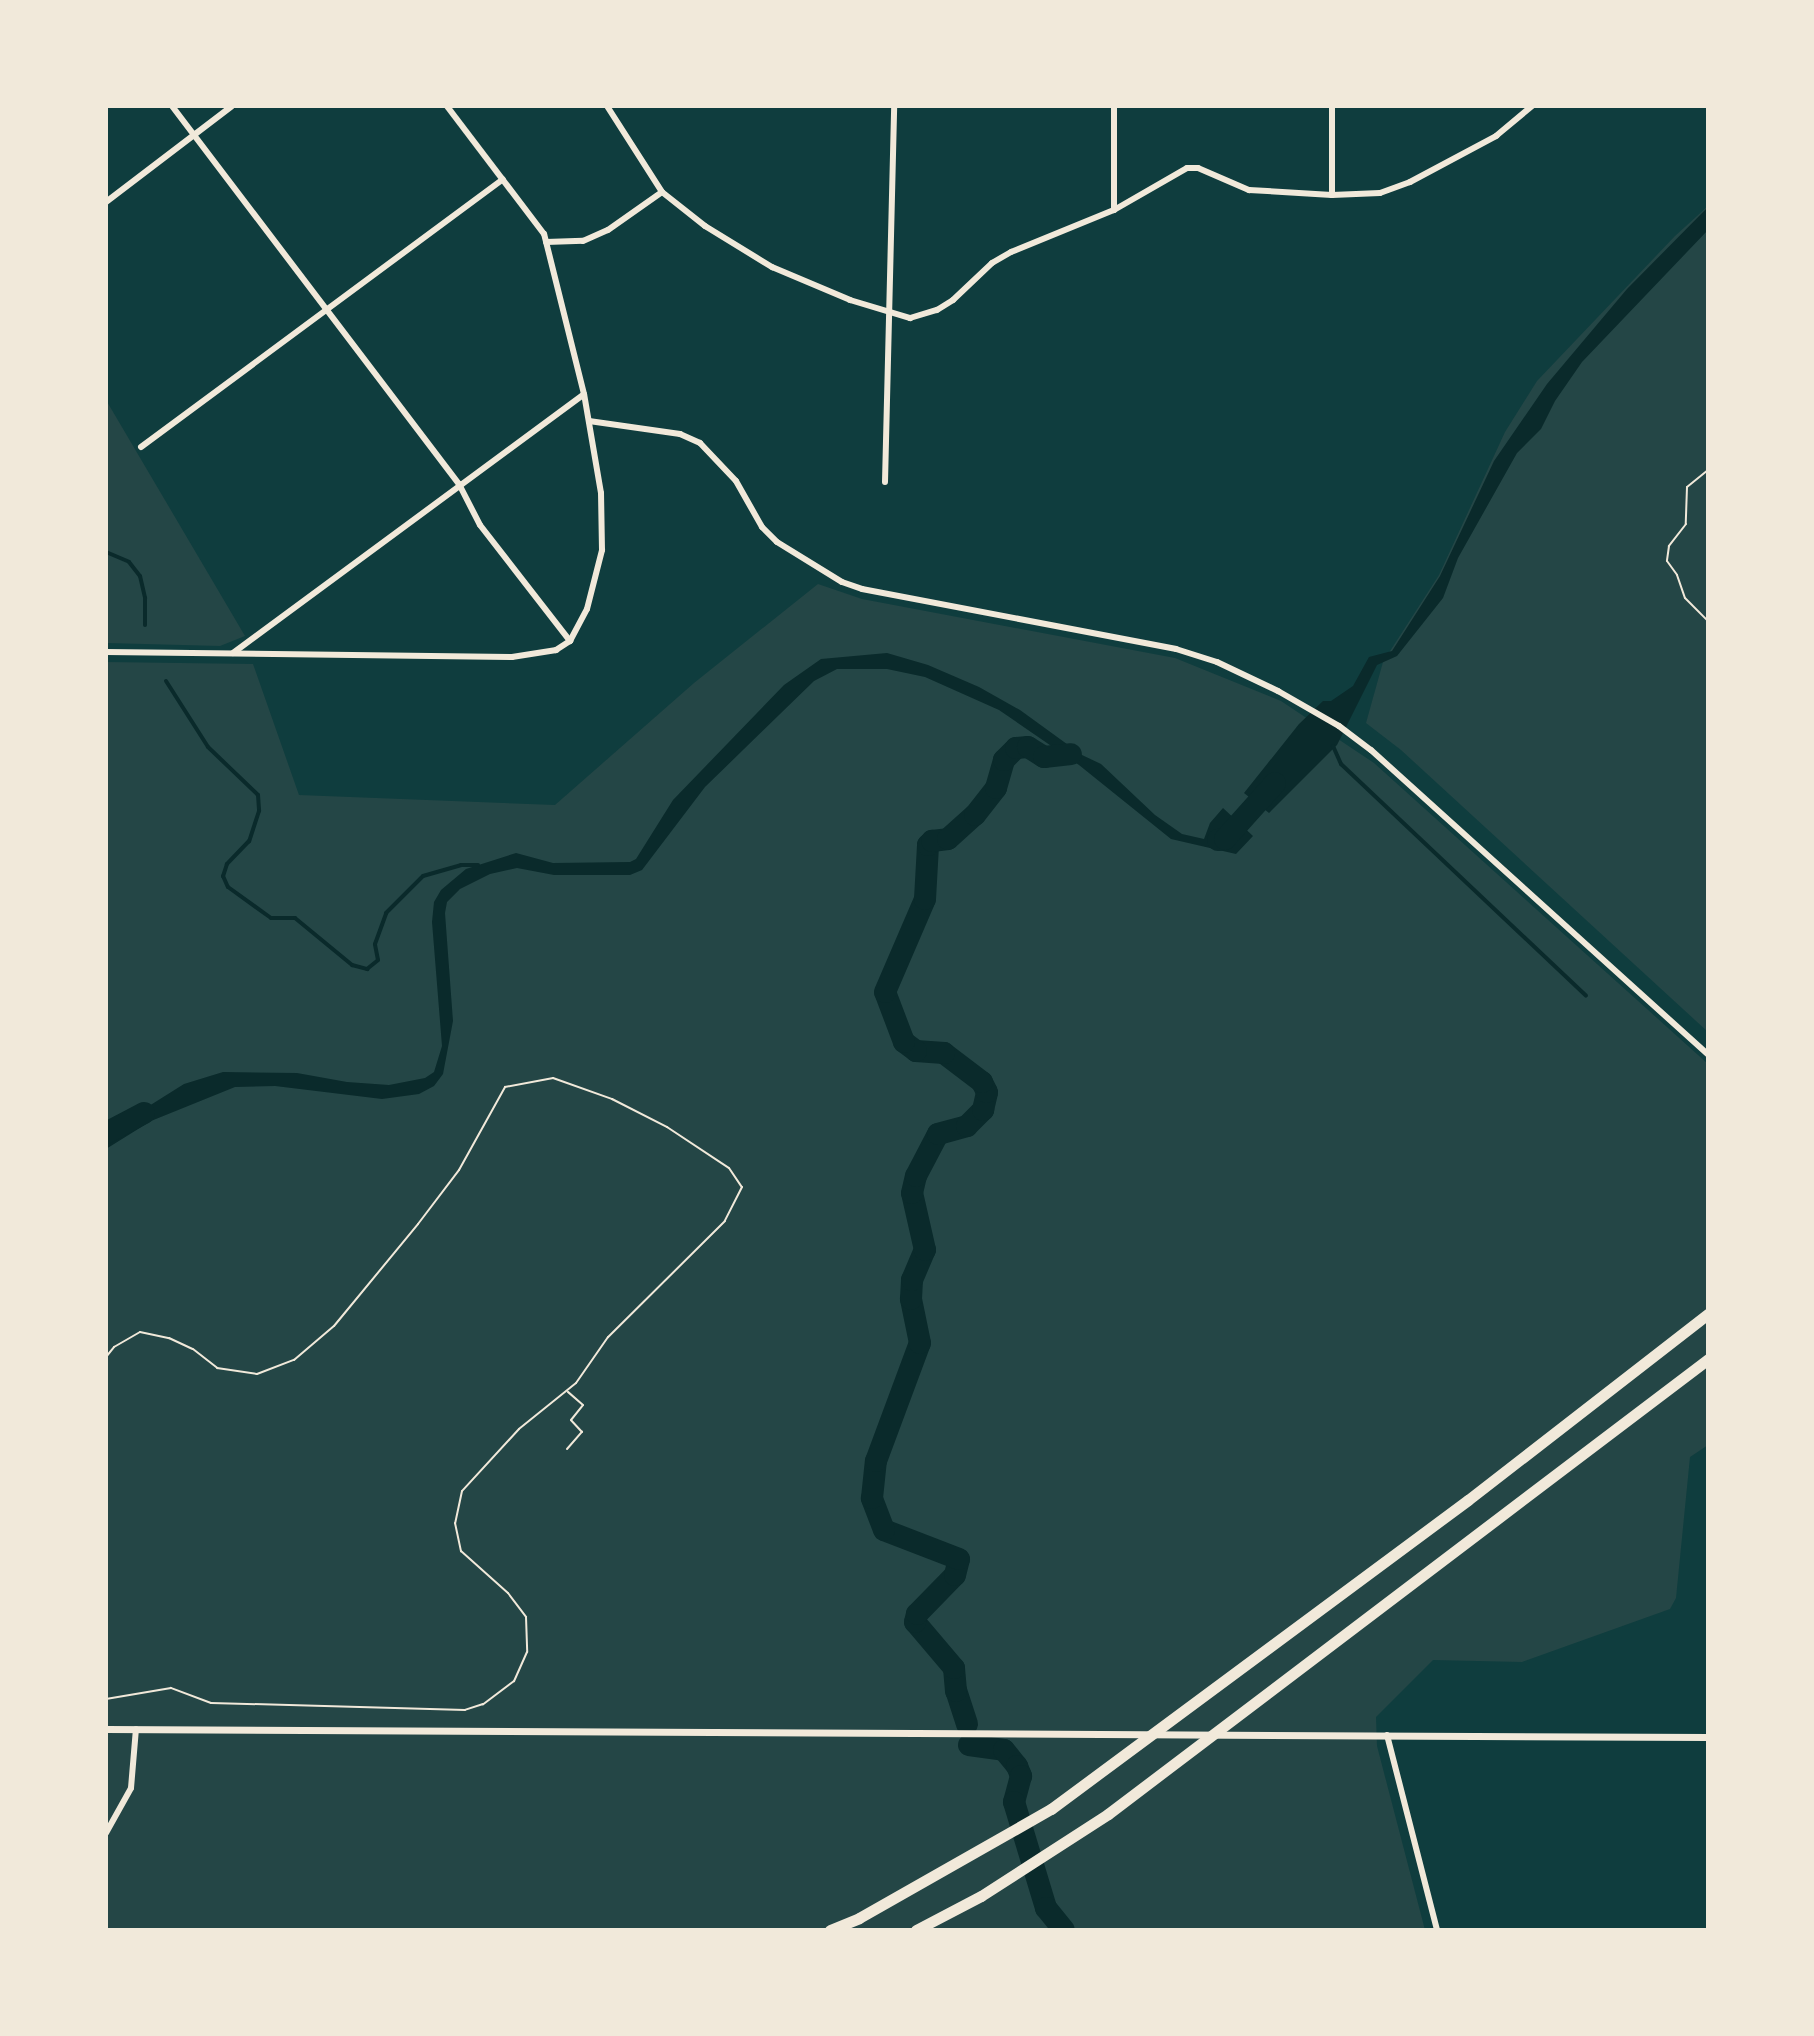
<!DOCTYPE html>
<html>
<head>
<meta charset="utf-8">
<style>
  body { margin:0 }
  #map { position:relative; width:1814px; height:2036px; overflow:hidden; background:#0f3d3e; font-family:"Varela Round",sans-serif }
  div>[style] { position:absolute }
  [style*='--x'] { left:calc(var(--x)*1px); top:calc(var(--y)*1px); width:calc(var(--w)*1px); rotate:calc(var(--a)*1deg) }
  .green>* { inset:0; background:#244646 }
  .water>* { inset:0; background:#0a2a2b }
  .stream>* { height:4px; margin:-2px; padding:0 2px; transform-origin:2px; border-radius:2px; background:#0a2a2b }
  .river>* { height:22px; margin:-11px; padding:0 11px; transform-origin:11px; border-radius:11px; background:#0a2a2b }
  .path>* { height:2px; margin:-1px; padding:0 1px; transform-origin:1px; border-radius:1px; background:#f1e9da }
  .minor>* { height:6px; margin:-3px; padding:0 3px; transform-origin:3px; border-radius:3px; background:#f1e9da }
  .tertiary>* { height:7px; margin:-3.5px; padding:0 3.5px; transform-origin:3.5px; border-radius:3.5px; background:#f1e9da }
  .motorway>* { height:11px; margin:-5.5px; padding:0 5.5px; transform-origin:5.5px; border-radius:5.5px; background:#f1e9da }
  span { translate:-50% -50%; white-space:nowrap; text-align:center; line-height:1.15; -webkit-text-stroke:7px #f1e9da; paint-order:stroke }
  .frame { position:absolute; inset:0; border:108px solid #f1e9da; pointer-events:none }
</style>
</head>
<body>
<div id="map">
  <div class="green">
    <div style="clip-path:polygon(1708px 206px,1708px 1032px,1401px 750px,1366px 723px,1383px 662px,1439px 575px,1505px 432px,1537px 381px,1675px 236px)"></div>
    <div style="clip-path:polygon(106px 400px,245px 636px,220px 646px,106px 643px)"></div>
    <div style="clip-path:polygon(818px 584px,862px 599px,1175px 658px,1281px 701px,1374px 763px,1708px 1064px,1708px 1445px,1690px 1457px,1676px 1598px,1670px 1609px,1522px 1662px,1433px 1660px,1376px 1717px,1377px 1746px,1425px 1930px,106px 1930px,106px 662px,253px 664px,299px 795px,555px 805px,694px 683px)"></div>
  </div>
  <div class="water">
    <div style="clip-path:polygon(1708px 207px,1708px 230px,1582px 362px,1555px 401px,1541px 429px,1517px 453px,1458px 558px,1443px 598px,1397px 656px,1377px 665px,1337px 745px,1269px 813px,1244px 793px,1299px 724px,1323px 701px,1331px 701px,1353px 686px,1369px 657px,1392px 651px,1440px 576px,1494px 461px,1547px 384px,1627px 289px)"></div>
    <div style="clip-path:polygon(887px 653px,928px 665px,979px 687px,1020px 710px,1082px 755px,1101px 764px,1155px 815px,1182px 834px,1204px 839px,1210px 823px,1223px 808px,1253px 836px,1236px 854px,1171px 839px,1079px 765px,999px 710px,925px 677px,887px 669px,837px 669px,814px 681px,705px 787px,642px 870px,630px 875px,554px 875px,517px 868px,490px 874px,460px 889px,447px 902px,445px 913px,453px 1021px,443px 1074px,434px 1086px,419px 1094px,382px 1099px,275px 1086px,235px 1087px,151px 1121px,106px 1149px,106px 1133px,184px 1084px,223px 1072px,297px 1073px,347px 1082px,389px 1085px,425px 1078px,434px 1072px,442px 1046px,432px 922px,434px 902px,441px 890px,466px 869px,516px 853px,553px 863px,630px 862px,636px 859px,673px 800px,784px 685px,821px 659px)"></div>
  </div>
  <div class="stream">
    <div style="--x:106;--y:552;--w:25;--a:23"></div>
    <div style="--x:129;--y:562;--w:18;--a:52"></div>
    <div style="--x:140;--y:576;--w:23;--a:77"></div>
    <div style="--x:145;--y:598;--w:27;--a:90"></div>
    <div style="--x:166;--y:681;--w:78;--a:57.5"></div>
    <div style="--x:208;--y:747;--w:69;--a:43.8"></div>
    <div style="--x:258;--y:795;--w:16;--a:86"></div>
    <div style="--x:259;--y:811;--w:32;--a:108"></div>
    <div style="--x:249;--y:841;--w:32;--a:134"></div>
    <div style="--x:227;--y:864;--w:13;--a:108"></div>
    <div style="--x:223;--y:876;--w:12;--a:66"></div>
    <div style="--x:228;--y:887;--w:53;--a:35.8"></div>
    <div style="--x:271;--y:918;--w:24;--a:0"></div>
    <div style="--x:295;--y:918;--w:74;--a:39.5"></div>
    <div style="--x:352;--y:965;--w:16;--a:15"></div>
    <div style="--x:367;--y:969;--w:14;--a:-39"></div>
    <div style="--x:378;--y:960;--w:16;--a:-101"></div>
    <div style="--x:375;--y:944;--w:33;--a:-70"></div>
    <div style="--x:386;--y:913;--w:52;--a:-45"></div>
    <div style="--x:423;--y:876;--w:40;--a:-16"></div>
    <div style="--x:461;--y:865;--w:17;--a:0"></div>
    <div style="--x:1333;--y:746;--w:20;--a:66"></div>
    <div style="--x:1341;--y:764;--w:337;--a:43.4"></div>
  </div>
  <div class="river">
    <div style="--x:1218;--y:840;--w:7;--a:-8"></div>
    <div style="--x:1225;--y:839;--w:75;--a:-48.2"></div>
    <div style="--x:106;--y:1133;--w:43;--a:-27.8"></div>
    <div style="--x:967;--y:1724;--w:35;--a:-108"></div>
    <div style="--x:956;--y:1691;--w:23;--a:-95"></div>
    <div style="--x:954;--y:1668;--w:60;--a:-130.3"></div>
    <div style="--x:915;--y:1622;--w:8;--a:-76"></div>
    <div style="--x:917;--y:1614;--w:54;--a:-45.7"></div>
    <div style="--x:955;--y:1575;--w:16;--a:-76"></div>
    <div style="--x:959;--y:1559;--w:80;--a:-158.9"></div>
    <div style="--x:884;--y:1530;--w:34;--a:-111"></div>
    <div style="--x:872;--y:1498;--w:37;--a:-84"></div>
    <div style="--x:876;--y:1461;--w:126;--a:-69.6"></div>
    <div style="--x:920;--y:1343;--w:45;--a:-101.6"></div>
    <div style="--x:911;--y:1299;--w:19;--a:-87"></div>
    <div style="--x:912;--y:1280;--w:33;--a:-67"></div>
    <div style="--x:925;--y:1250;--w:58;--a:-102.8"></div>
    <div style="--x:912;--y:1193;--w:17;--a:-77"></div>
    <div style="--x:916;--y:1176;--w:47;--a:-62.4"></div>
    <div style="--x:938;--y:1134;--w:30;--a:-15"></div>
    <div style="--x:967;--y:1126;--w:23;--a:-45"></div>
    <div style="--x:983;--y:1110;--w:18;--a:-77"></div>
    <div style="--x:987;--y:1092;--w:11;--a:-117"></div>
    <div style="--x:982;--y:1082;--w:48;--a:-142.7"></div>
    <div style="--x:944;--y:1053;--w:28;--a:-176"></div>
    <div style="--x:916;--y:1051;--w:15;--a:-143"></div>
    <div style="--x:904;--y:1042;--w:53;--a:-110.8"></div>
    <div style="--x:885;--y:992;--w:101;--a:-66.7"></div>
    <div style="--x:925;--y:899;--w:54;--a:-86.8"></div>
    <div style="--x:928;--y:845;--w:6;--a:-45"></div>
    <div style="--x:932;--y:841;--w:16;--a:-7"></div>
    <div style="--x:948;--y:839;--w:36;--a:-42"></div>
    <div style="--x:975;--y:815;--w:34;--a:-52"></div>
    <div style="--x:996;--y:788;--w:29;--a:-74"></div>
    <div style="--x:1004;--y:760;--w:17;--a:-45"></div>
    <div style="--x:1016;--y:748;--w:12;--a:-5"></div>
    <div style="--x:1028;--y:747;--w:19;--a:32"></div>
    <div style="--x:1044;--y:757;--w:27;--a:-6"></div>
    <div style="--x:969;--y:1745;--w:35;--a:8"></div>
    <div style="--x:1004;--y:1750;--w:21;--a:51"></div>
    <div style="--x:1017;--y:1766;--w:11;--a:68"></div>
    <div style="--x:1021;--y:1776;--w:27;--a:105"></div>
    <div style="--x:1014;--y:1802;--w:111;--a:73.2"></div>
    <div style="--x:1046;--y:1908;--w:28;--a:51"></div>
  </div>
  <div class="path">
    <div style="--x:1708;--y:470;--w:27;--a:141"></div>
    <div style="--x:1687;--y:487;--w:37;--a:92"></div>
    <div style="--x:1686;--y:524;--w:28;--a:128"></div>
    <div style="--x:1669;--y:546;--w:15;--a:98"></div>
    <div style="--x:1667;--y:561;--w:17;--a:54"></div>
    <div style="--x:1677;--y:575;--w:24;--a:71"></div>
    <div style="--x:1685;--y:598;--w:33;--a:45"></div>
    <div style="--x:106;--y:1357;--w:13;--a:-51"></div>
    <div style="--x:114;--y:1347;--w:30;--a:-30"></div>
    <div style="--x:140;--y:1332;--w:30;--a:12"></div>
    <div style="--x:169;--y:1338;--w:26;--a:25"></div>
    <div style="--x:193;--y:1349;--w:31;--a:38"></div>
    <div style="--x:217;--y:1368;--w:40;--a:8.5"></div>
    <div style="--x:257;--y:1374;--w:40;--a:-21"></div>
    <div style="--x:294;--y:1360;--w:52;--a:-40.4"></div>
    <div style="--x:334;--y:1326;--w:132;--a:-50.5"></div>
    <div style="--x:418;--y:1224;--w:68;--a:-52.8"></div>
    <div style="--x:459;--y:1170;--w:95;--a:-61"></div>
    <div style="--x:505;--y:1087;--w:49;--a:-10.6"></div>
    <div style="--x:553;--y:1078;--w:63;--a:19.6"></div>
    <div style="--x:612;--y:1099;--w:62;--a:27"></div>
    <div style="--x:667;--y:1127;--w:74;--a:33.5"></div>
    <div style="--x:729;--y:1168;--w:23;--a:56"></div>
    <div style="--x:742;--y:1187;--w:38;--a:117"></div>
    <div style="--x:725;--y:1221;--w:165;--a:135.2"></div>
    <div style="--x:608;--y:1337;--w:56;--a:124.8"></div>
    <div style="--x:576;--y:1383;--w:73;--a:141.1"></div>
    <div style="--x:519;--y:1429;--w:84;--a:132.6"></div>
    <div style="--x:462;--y:1491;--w:33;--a:102"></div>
    <div style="--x:455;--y:1523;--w:29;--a:78"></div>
    <div style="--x:461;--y:1551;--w:63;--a:41.8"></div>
    <div style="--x:508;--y:1593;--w:30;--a:53"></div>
    <div style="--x:526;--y:1617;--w:35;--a:88"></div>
    <div style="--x:527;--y:1652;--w:32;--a:114"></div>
    <div style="--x:514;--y:1681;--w:39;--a:143"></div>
    <div style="--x:483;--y:1704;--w:19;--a:162"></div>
    <div style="--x:465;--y:1710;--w:254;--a:-178.4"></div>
    <div style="--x:211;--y:1703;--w:43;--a:-159.4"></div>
    <div style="--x:171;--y:1688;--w:66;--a:170.4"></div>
    <div style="--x:567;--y:1449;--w:23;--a:-49"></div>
    <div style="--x:582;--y:1432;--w:16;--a:-133"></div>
    <div style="--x:571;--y:1420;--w:19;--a:-51"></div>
    <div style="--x:583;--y:1405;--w:20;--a:-139"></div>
  </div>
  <div class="minor">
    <div style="--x:172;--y:106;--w:475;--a:52.8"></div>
    <div style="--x:459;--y:484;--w:46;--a:62.9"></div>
    <div style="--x:480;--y:525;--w:147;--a:52.2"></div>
    <div style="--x:607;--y:106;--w:102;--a:57.4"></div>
    <div style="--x:662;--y:192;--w:55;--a:38.3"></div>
    <div style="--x:705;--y:226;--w:79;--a:31.5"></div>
    <div style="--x:772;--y:267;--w:85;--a:22.9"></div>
    <div style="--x:850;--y:300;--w:63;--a:16.7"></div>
    <div style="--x:910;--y:318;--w:28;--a:-17"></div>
    <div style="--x:937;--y:310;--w:19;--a:-32"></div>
    <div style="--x:953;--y:300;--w:54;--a:-43.5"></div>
    <div style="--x:992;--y:263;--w:22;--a:-30"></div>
    <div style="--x:1011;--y:252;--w:111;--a:-22.2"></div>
    <div style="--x:1114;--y:210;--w:84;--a:-29.9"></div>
    <div style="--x:1187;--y:168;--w:11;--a:0"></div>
    <div style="--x:1198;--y:168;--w:56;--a:23.3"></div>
    <div style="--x:1249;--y:190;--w:83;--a:3.4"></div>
    <div style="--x:1332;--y:195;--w:48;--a:-2.4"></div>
    <div style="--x:1380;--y:193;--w:32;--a:-20"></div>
    <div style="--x:1410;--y:182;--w:98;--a:-28.1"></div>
    <div style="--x:1496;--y:136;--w:47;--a:-39.8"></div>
    <div style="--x:1332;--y:195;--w:89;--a:-90"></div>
    <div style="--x:106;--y:202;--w:158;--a:-37.3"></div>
    <div style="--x:1114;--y:210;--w:104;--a:-90"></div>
    <div style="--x:546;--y:242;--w:37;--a:-2"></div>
    <div style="--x:583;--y:241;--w:27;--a:-24"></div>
    <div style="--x:608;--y:230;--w:66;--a:-35.1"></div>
    <div style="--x:589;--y:421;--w:92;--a:8.1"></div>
    <div style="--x:680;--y:434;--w:22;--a:24"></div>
    <div style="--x:700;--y:443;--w:52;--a:46.5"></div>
    <div style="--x:736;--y:481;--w:53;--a:60.5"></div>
    <div style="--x:762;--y:527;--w:21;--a:45"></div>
    <div style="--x:777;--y:542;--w:76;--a:31.6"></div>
    <div style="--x:842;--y:582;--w:21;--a:19"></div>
    <div style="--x:862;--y:589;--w:320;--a:10.8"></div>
    <div style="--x:1176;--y:649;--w:43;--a:17.6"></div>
    <div style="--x:1217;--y:662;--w:68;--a:25.4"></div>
    <div style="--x:1278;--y:691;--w:70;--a:29.8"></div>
    <div style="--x:1339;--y:726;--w:40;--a:37"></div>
    <div style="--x:1371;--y:750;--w:455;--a:42.1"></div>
    <div style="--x:141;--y:447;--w:450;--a:-36.5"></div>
    <div style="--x:885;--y:482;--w:376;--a:-88.6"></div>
    <div style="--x:106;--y:652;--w:406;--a:0.7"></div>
    <div style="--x:512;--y:657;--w:45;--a:-9"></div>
    <div style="--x:556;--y:650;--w:17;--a:-33"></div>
    <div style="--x:570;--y:641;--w:36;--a:-62"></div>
    <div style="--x:587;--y:609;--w:61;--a:-75.7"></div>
    <div style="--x:602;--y:550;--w:57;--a:-91"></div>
    <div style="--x:601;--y:493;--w:100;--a:-99.7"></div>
    <div style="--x:584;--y:394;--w:165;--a:-104"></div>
    <div style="--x:544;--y:234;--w:161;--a:-127.2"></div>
    <div style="--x:233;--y:653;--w:436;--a:-36.4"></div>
    <div style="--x:1387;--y:1735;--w:201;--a:75.6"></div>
    <div style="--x:106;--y:1833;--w:51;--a:-60.9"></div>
    <div style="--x:131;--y:1788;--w:59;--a:-85.2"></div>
  </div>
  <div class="tertiary">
    <div style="--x:106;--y:1729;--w:1602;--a:0.29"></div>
  </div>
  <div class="motorway">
    <div style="--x:830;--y:1930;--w:31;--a:-22"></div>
    <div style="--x:859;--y:1918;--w:221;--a:-29.6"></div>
    <div style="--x:1051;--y:1809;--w:519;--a:-36.54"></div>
    <div style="--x:1468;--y:1500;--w:304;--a:-37.8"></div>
    <div style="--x:916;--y:1930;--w:73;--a:-27.6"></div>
    <div style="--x:981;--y:1896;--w:151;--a:-32.8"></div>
    <div style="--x:1108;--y:1814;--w:753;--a:-37.17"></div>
  </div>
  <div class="frame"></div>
</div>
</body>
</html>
